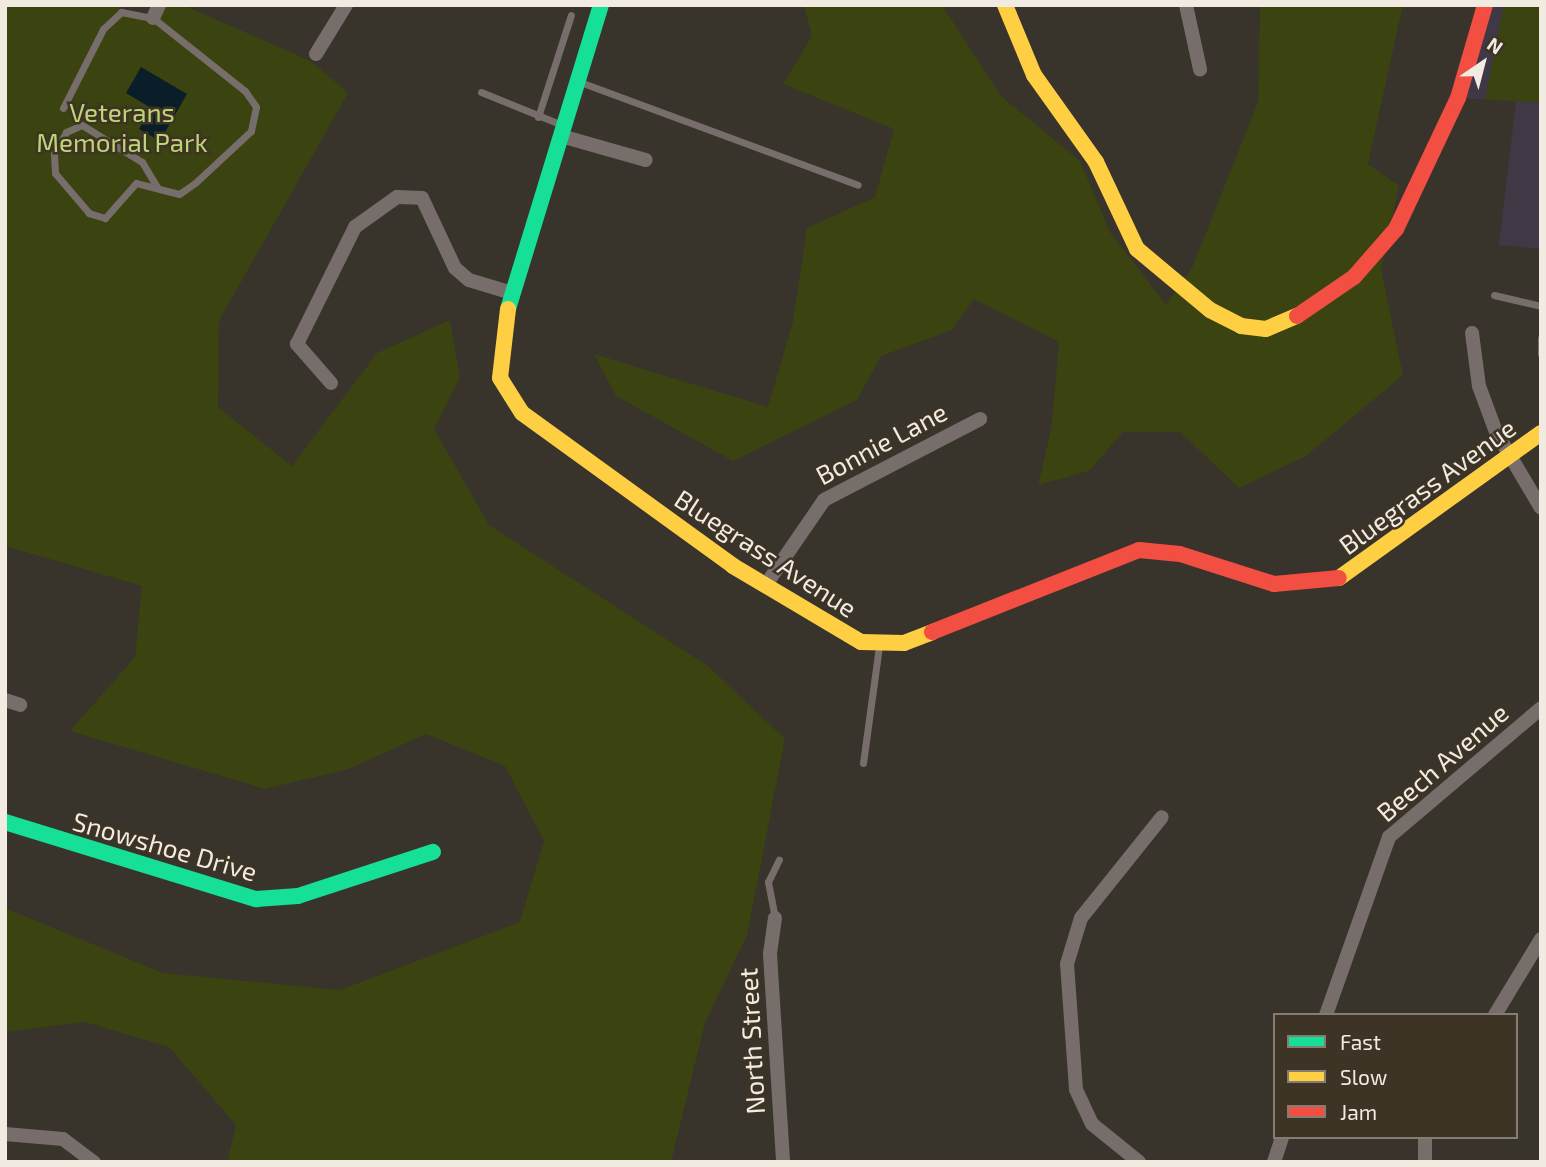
<!DOCTYPE html>
<html>
<head>
<meta charset="utf-8">
<style>
  body { margin:0 }
  #map { position:relative; width:1546px; height:1167px; overflow:hidden; background:#38332b; font-family:"Exo 2",sans-serif }
  div>[style] { position:absolute }
  [style*='--x'] { left:calc(var(--x)*1px); top:calc(var(--y)*1px); width:calc(var(--w)*1px); rotate:calc(var(--a)*1deg) }
  .commercial>* { inset:0; background:#413845 }
  .green>* { inset:0; background:#3b4311 }
  .water>* { inset:0; background:#091e28 }
  .lane>* { height:7px; margin:-3.5px; padding:0 3.5px; transform-origin:3.5px; border-radius:3.5px; background:#776e6c }
  .street>* { height:14px; margin:-7px; padding:0 7px; transform-origin:7px; border-radius:7px; background:#776e6c }
  .fast>* { height:16px; margin:-8px; padding:0 8px; transform-origin:8px; border-radius:8px; background:#16e098 }
  .slow>* { height:16px; margin:-8px; padding:0 8px; transform-origin:8px; border-radius:8px; background:#ffcf43 }
  .jam>* { height:16px; margin:-8px; padding:0 8px; transform-origin:8px; border-radius:8px; background:#f24e42 }
  span { translate:-50% -50%; white-space:nowrap; text-align:center; line-height:1.15; -webkit-text-stroke:5px #3d3426; paint-order:stroke }
  .park-label { font-size:26px; color:#bfd574 }
  .street-label { font-size:26px; color:#f1ebe2 }
  .frame { position:absolute; inset:0; border:7px solid #f1ebe2; pointer-events:none }
  .legend { position:absolute; left:1273px; top:1013px; width:245px; height:126px; box-sizing:border-box; background:#3d3426; border:2px solid #857d71; margin:0; padding:9px 12px; list-style:none; font-size:21px; color:#f1ebe2 }
  .legend li { display:flex; align-items:center; gap:14px; height:35px }
  .legend b { width:35px; border:2px solid #857d71 }
  .north { position:absolute; left:1448px; top:28px; width:70px; height:70px; -webkit-text-stroke:5px #3d3426; paint-order:stroke; rotate:35deg; font-size:19px; font-weight:700; line-height:28px; text-align:center; color:#f1ebe2 }
  .north::after { content:''; display:block; margin:auto; width:24px; height:32px; background:#f1ebe2; clip-path:polygon(50% 0,100% 100%,50% 72%,0 100%) }
</style>
</head>
<body>
<div id="map">
  <div class="commercial">
    <div style="clip-path:polygon(1485px 5px,1541px 5px,1541px 249px,1499px 245px,1516px 101px,1458px 98px)"></div>
  </div>
  <div class="green">
    <div style="clip-path:polygon(5px 5px,118px 5px,121px 12px,153px 18px,159px 5px,183px 5px,311px 61px,348px 93px,219px 321px,218px 407px,292px 466px,377px 353px,450px 320px,460px 378px,434px 429px,489px 525px,708px 666px,785px 739px,747px 935px,705px 1023px,671px 1162px,227px 1162px,236px 1125px,169px 1047px,85px 1022px,5px 1032px,5px 908px,163px 973px,340px 990px,520px 922px,544px 841px,505px 766px,426px 734px,349px 769px,265px 789px,70px 731px,135px 657px,142px 586px,5px 546px)"></div>
    <div style="clip-path:polygon(804px 5px,942px 5px,1001px 96px,1080px 161px,1110px 232px,1166px 305px,1192px 268px,1258px 102px,1260px 5px,1403px 5px,1368px 164px,1399px 186px,1381px 269px,1403px 375px,1306px 456px,1239px 488px,1180px 432px,1123px 432px,1089px 471px,1038px 485px,1051px 430px,1059px 342px,974px 299px,952px 330px,881px 356px,857px 400px,733px 461px,616px 396px,594px 354px,768px 407px,793px 321px,807px 228px,875px 197px,894px 129px,783px 84px,812px 36px)"></div>
    <div style="clip-path:polygon(1504px 5px,1541px 5px,1541px 102px,1485px 100px)"></div>
  </div>
  <div class="water">
    <div style="clip-path:polygon(141px 67px,187px 94px,160px 141px,139px 129px,151px 108px,126px 93px)"></div>
  </div>
  <div class="lane">
    <div style="--x:580;--y:82;--w:296;--a:20.3"></div>
    <div style="--x:481;--y:92;--w:85;--a:22.1"></div>
    <div style="--x:63;--y:108;--w:89;--a:-63.1"></div>
    <div style="--x:103;--y:29;--w:25;--a:-43"></div>
    <div style="--x:121;--y:12;--w:33;--a:11"></div>
    <div style="--x:153;--y:18;--w:117;--a:38.4"></div>
    <div style="--x:245;--y:91;--w:19;--a:55"></div>
    <div style="--x:256;--y:107;--w:25;--a:102"></div>
    <div style="--x:251;--y:131;--w:76;--a:137.1"></div>
    <div style="--x:195;--y:183;--w:19;--a:145"></div>
    <div style="--x:179;--y:194;--w:44;--a:-165.7"></div>
    <div style="--x:136;--y:183;--w:47;--a:131.5"></div>
    <div style="--x:105;--y:218;--w:17;--a:-163"></div>
    <div style="--x:89;--y:213;--w:52;--a:-130.4"></div>
    <div style="--x:55;--y:173;--w:19;--a:-93"></div>
    <div style="--x:54;--y:154;--w:25;--a:-61"></div>
    <div style="--x:66;--y:132;--w:17;--a:-24"></div>
    <div style="--x:82;--y:125;--w:70;--a:31.7"></div>
    <div style="--x:142;--y:162;--w:29;--a:59"></div>
    <div style="--x:538;--y:117;--w:107;--a:-72.1"></div>
    <div style="--x:1494;--y:295;--w:48;--a:13.2"></div>
    <div style="--x:1541;--y:338;--w:16;--a:90"></div>
    <div style="--x:863;--y:763;--w:118;--a:-82.2"></div>
    <div style="--x:775;--y:918;--w:37;--a:-101"></div>
    <div style="--x:768;--y:882;--w:25;--a:-64"></div>
  </div>
  <div class="street">
    <div style="--x:1186;--y:5;--w:66;--a:77.7"></div>
    <div style="--x:153;--y:18;--w:14;--a:-65"></div>
    <div style="--x:316;--y:54;--w:57;--a:-58.5"></div>
    <div style="--x:561;--y:136;--w:88;--a:15.8"></div>
    <div style="--x:1472;--y:333;--w:53;--a:82.5"></div>
    <div style="--x:1479;--y:386;--w:49;--a:69.7"></div>
    <div style="--x:1496;--y:432;--w:88;--a:59.4"></div>
    <div style="--x:331;--y:383;--w:52;--a:-131.1"></div>
    <div style="--x:297;--y:344;--w:131;--a:-63.6"></div>
    <div style="--x:355;--y:227;--w:52;--a:-35.5"></div>
    <div style="--x:397;--y:197;--w:25;--a:2"></div>
    <div style="--x:422;--y:198;--w:77;--a:64.8"></div>
    <div style="--x:455;--y:268;--w:18;--a:41"></div>
    <div style="--x:469;--y:280;--w:45;--a:16.8"></div>
    <div style="--x:765;--y:586;--w:104;--a:-55.5"></div>
    <div style="--x:824;--y:500;--w:176;--a:-27.4"></div>
    <div style="--x:5;--y:700;--w:16;--a:18"></div>
    <div style="--x:775;--y:918;--w:36;--a:98"></div>
    <div style="--x:770;--y:954;--w:208;--a:86.4"></div>
    <div style="--x:1326;--y:1015;--w:189;--a:-70.5"></div>
    <div style="--x:1389;--y:837;--w:199;--a:-40.3"></div>
    <div style="--x:1495;--y:1015;--w:89;--a:-58.8"></div>
    <div style="--x:5;--y:1134;--w:58;--a:4.9"></div>
    <div style="--x:63;--y:1139;--w:39;--a:37"></div>
    <div style="--x:1139;--y:1162;--w:60;--a:-141"></div>
    <div style="--x:1092;--y:1124;--w:38;--a:-115"></div>
    <div style="--x:1076;--y:1089;--w:125;--a:-94.1"></div>
    <div style="--x:1067;--y:964;--w:48;--a:-73.1"></div>
    <div style="--x:1081;--y:918;--w:129;--a:-51.3"></div>
    <div style="--x:1274;--y:1162;--w:26;--a:-72"></div>
    <div style="--x:1425;--y:1162;--w:25;--a:-90"></div>
  </div>
  <div class="fast">
    <div style="--x:508;--y:309;--w:318;--a:-73"></div>
    <div style="--x:5;--y:822;--w:263;--a:17.1"></div>
    <div style="--x:256;--y:899;--w:42;--a:-4.1"></div>
    <div style="--x:298;--y:896;--w:142;--a:-18.1"></div>
  </div>
  <div class="slow">
    <div style="--x:1005;--y:5;--w:76;--a:67.5"></div>
    <div style="--x:1034;--y:75;--w:107;--a:54.5"></div>
    <div style="--x:1096;--y:162;--w:96;--a:64.8"></div>
    <div style="--x:1137;--y:249;--w:95;--a:39.9"></div>
    <div style="--x:1210;--y:310;--w:35;--a:27"></div>
    <div style="--x:1241;--y:326;--w:25;--a:7"></div>
    <div style="--x:1266;--y:329;--w:34;--a:-23"></div>
    <div style="--x:508;--y:309;--w:69;--a:96.6"></div>
    <div style="--x:500;--y:378;--w:41;--a:57.8"></div>
    <div style="--x:522;--y:413;--w:261;--a:35.9"></div>
    <div style="--x:733;--y:566;--w:149;--a:30.7"></div>
    <div style="--x:861;--y:642;--w:43;--a:1.3"></div>
    <div style="--x:904;--y:643;--w:30;--a:-21"></div>
    <div style="--x:1339;--y:578;--w:249;--a:-35.7"></div>
  </div>
  <div class="jam">
    <div style="--x:1297;--y:316;--w:69;--a:-34.4"></div>
    <div style="--x:1354;--y:277;--w:64;--a:-48.8"></div>
    <div style="--x:1396;--y:229;--w:145;--a:-64.7"></div>
    <div style="--x:1458;--y:98;--w:97;--a:-73.8"></div>
    <div style="--x:932;--y:632;--w:223;--a:-21.6"></div>
    <div style="--x:1139;--y:550;--w:41;--a:5.6"></div>
    <div style="--x:1180;--y:554;--w:99;--a:17.7"></div>
    <div style="--x:1274;--y:584;--w:65;--a:-5.3"></div>
  </div>
  <div class="park-label">
    <span style="left:122px;top:127px">Veterans<br>Memorial Park</span>
  </div>
  <div class="street-label">
    <span style="left:881px;top:443px;rotate:-28deg">Bonnie Lane</span>
    <span style="left:1427px;top:486px;rotate:-36deg">Bluegrass Avenue</span>
    <span style="left:766px;top:553px;rotate:33deg">Bluegrass Avenue</span>
    <span style="left:1442px;top:762px;rotate:-41deg">Beech Avenue</span>
    <span style="left:165px;top:846px;rotate:16deg">Snowshoe Drive</span>
    <span style="left:751px;top:1041px;rotate:-93deg">North Street</span>
  </div>
  <div class="frame"></div>
  <ul class="legend">
  <li><b style="height:9px;background:#16e098"></b>Fast</li>
  <li><b style="height:9px;background:#ffcf43"></b>Slow</li>
  <li><b style="height:9px;background:#f24e42"></b>Jam</li>
  </ul>
  <div class="north">N</div>
</div>
</body>
</html>
